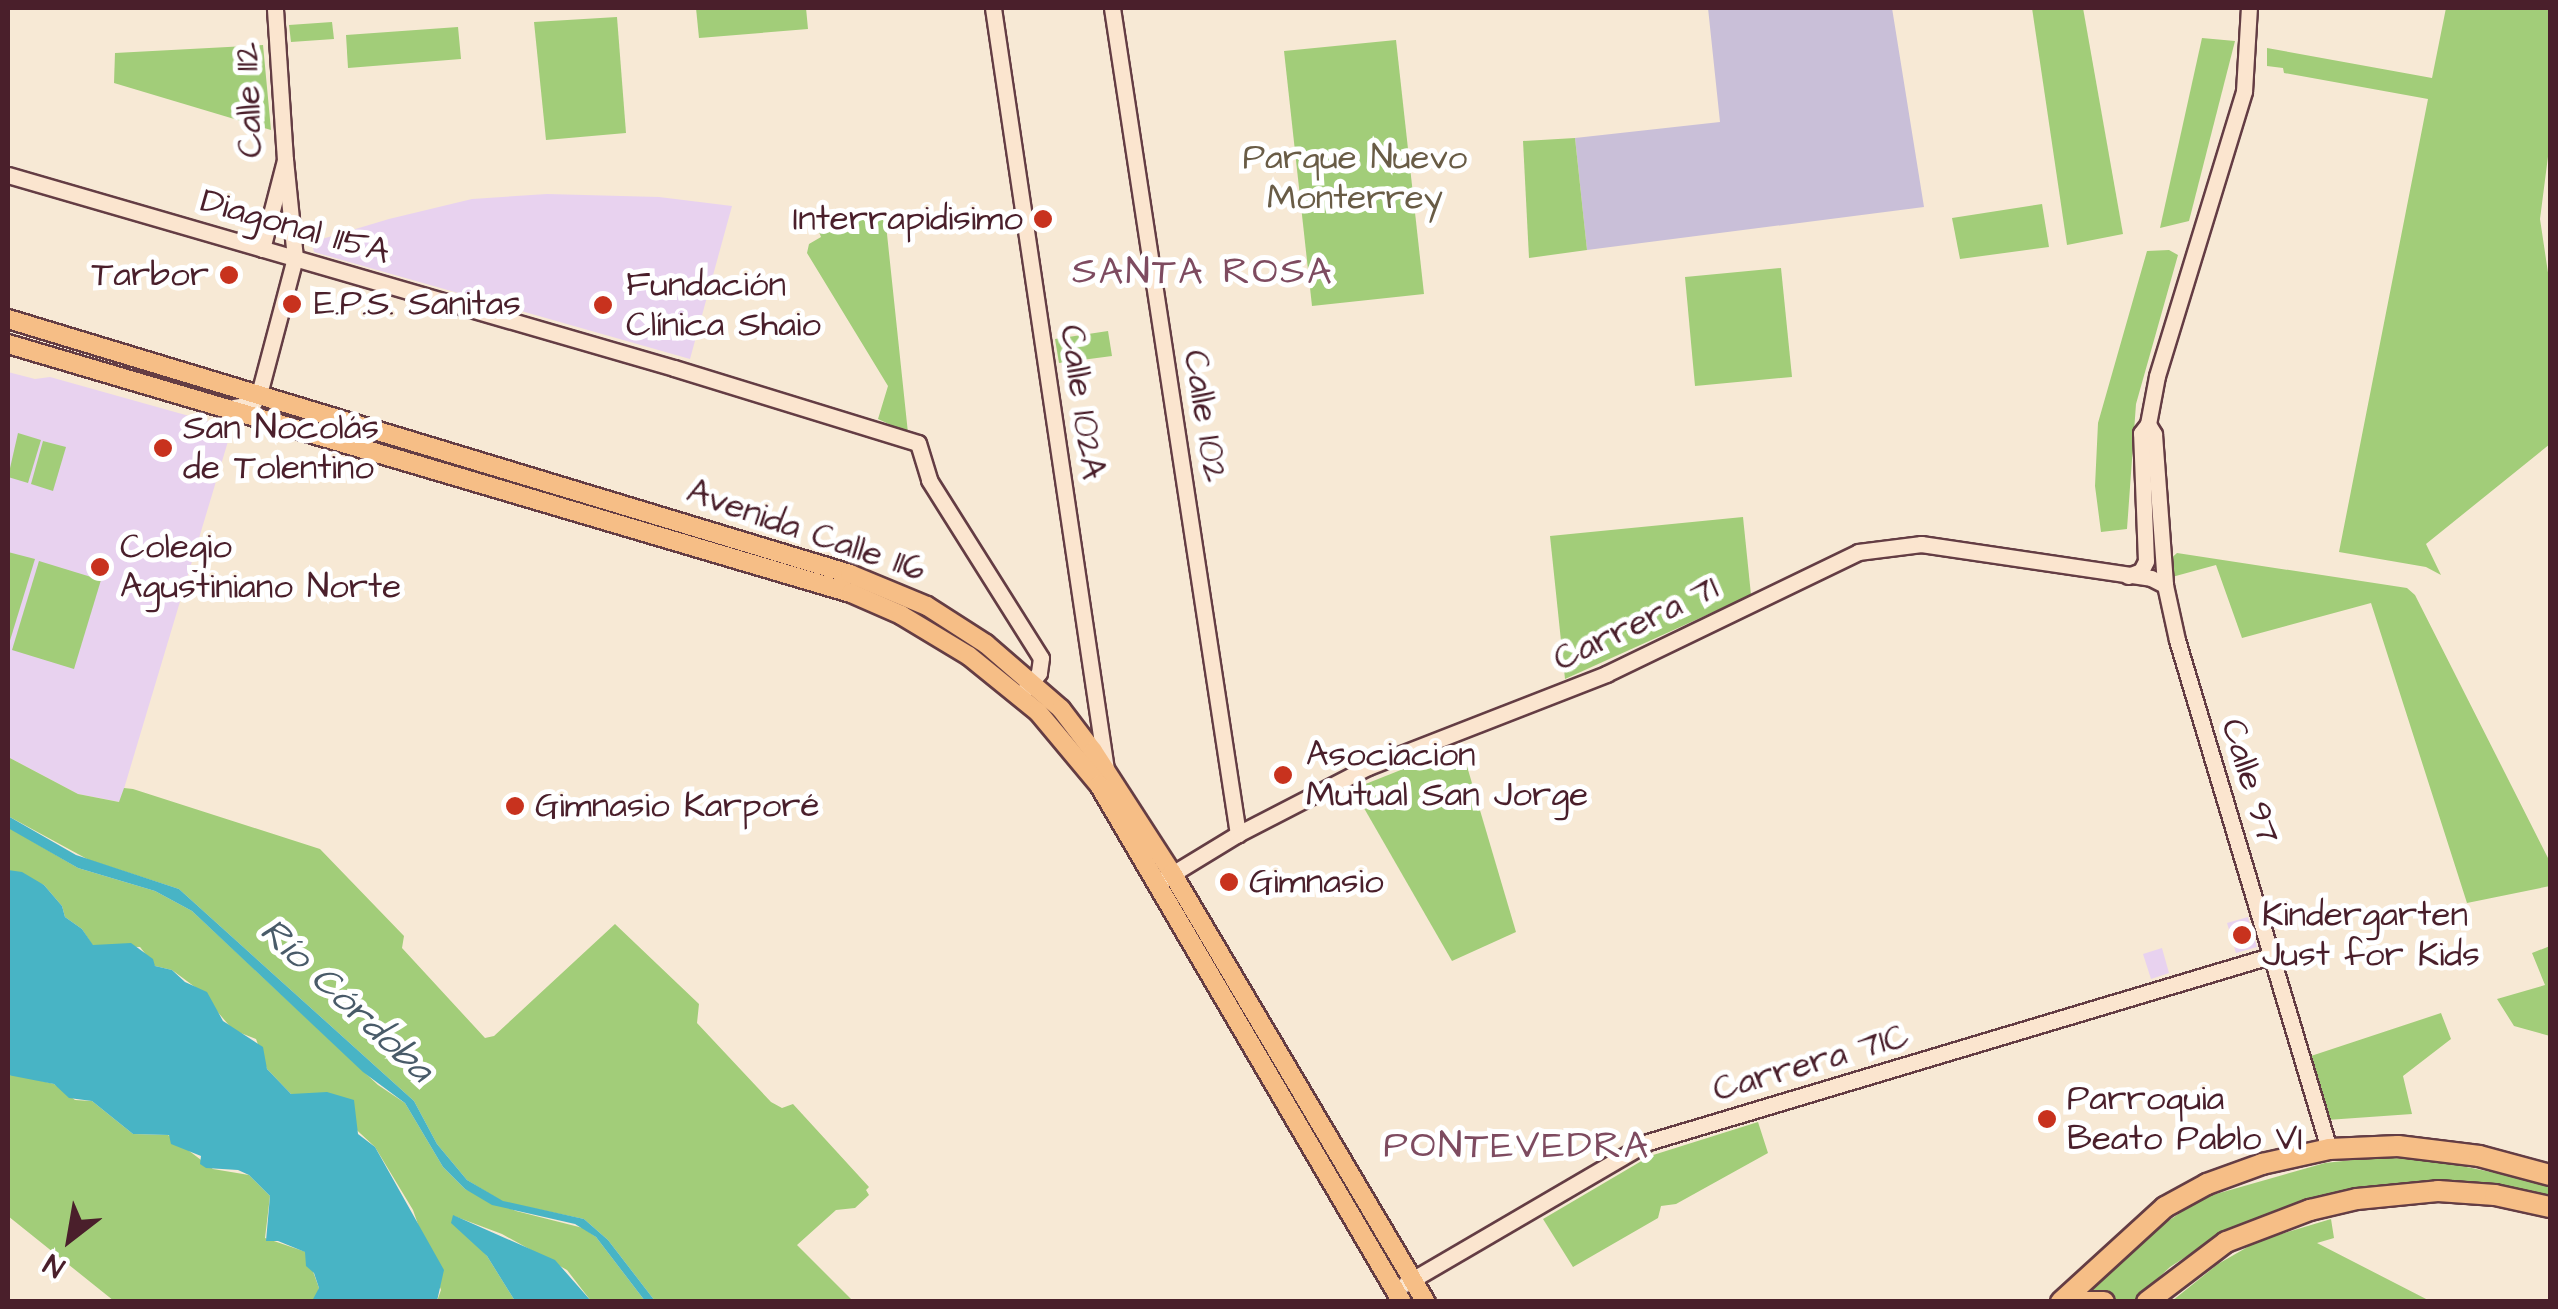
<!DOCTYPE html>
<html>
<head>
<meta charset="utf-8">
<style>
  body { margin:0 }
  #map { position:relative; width:2558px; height:1309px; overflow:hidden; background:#f7e9d5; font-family:"Architects Daughter",sans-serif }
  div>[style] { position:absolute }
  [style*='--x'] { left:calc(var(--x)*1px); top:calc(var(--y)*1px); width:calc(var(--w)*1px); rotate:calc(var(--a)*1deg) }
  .built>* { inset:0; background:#e8d2ef }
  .industrial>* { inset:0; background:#c9bfd8 }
  .green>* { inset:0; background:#a2cd79 }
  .water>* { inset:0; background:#48b4c5 }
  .roads { filter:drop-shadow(2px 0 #643d44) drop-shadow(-2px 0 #643d44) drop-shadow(0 2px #643d44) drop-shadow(0 -2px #643d44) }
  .secondary>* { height:15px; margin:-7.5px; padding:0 7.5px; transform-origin:7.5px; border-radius:7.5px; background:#fbe5cf }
  .primary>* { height:18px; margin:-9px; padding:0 9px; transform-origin:9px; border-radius:9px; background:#f6be86 }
  .highway>* { height:20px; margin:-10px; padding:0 10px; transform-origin:10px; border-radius:10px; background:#f6be86 }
  .dots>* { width:28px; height:28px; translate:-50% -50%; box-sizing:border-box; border:5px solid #fff; border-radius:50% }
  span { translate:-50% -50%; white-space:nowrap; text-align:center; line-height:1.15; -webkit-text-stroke:10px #fff; paint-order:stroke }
  .street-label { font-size:35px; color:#4a1f2b }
  .park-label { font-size:35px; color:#695c46 }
  .poi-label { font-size:35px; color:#4a1f2b }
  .right { translate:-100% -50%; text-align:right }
  .left { translate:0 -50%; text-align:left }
  .neighbourhood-label { font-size:38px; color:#7e4b60; letter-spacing:2.5px }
  .water-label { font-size:38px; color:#495b69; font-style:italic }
  .frame { position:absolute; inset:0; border:10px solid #4a1f2b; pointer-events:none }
  .north { position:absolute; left:20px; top:1189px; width:100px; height:100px; -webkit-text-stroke:8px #fff; paint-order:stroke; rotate:211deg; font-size:28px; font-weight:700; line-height:40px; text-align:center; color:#4a1f2b }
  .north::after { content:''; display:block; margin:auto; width:35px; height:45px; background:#4a1f2b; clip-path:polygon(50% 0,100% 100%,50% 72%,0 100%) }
</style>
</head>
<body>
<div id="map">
  <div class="built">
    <div style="clip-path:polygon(547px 194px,659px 197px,732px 206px,690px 359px,314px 252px,312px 242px,389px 219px,472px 199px)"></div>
    <div style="clip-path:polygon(8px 372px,35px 379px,50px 377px,232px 428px,120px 802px,78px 794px,8px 757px)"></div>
    <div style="clip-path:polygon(2248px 917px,2257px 947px,2236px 953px,2227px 923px)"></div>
    <div style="clip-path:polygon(2162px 948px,2169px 973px,2151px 979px,2143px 954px)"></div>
  </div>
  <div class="industrial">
    <div style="clip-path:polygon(1708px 8px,1892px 8px,1924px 207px,1587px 250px,1575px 138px,1720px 122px)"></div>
  </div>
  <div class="green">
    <div style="clip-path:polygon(696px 8px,806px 8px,808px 29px,699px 38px)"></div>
    <div style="clip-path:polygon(2032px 8px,2083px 8px,2123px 234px,2067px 245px)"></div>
    <div style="clip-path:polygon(2446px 8px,2550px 8px,2550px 141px,2540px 219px,2550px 286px,2550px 444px,2426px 544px,2441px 575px,2426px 567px,2339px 552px,2428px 99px,2284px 73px,2283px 68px,2267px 66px,2267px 48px,2432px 78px)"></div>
    <div style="clip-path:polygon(617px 17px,626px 133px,546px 140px,534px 22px)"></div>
    <div style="clip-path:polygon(332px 22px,334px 39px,291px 42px,289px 25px)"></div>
    <div style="clip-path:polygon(458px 27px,461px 59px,348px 68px,346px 35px)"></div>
    <div style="clip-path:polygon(2202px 38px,2235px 41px,2189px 221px,2160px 228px)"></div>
    <div style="clip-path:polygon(1396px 40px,1424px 294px,1312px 306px,1284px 51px)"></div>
    <div style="clip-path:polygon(263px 45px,271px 130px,114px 83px,115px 53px)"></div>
    <div style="clip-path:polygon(1575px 138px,1587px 250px,1529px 258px,1523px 141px)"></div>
    <div style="clip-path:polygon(2042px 204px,2049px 247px,1960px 259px,1952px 218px)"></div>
    <div style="clip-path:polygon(885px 215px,908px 433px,878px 419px,888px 386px,807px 253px,809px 244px,821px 237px,814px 219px)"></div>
    <div style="clip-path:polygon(2169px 250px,2178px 255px,2136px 404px,2127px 529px,2101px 532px,2095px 486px,2098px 423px,2147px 251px)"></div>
    <div style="clip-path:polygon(1781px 268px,1792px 377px,1695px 386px,1685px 277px)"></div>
    <div style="clip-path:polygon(1108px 331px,1112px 356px,1059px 363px,1055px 339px)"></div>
    <div style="clip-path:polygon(18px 433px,41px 440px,28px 483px,8px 477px)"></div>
    <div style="clip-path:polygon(43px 441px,66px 447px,53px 491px,31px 484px)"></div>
    <div style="clip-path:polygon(1743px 517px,1751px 595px,1565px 679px,1550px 536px)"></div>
    <div style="clip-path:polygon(8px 552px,35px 559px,8px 647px)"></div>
    <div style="clip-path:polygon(2177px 553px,2407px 588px,2415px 595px,2548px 858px,2550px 886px,2467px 903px,2371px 603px,2242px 638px,2216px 565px,2172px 577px,2167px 562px)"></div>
    <div style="clip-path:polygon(39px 561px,101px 580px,74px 669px,12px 650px)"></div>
    <div style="clip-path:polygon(1461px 746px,1516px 932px,1452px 961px,1353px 789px)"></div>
    <div style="clip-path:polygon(8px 757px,78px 794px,119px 802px,124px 788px,133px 789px,320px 849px,404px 936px,402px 948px,485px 1038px,494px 1036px,615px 924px,699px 1004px,697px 1023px,771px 1102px,782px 1108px,793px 1104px,869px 1187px,866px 1190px,869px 1195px,855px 1208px,836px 1210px,797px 1245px,853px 1301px,655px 1301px,608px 1240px,584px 1219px,503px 1202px,467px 1180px,437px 1144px,414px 1101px,179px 889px,89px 860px,8px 816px)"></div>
    <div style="clip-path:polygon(8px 827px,78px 868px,155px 891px,192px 911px,378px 1085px,405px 1103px,443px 1167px,465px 1189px,516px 1211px,583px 1228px,596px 1237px,645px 1301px,591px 1301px,567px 1270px,502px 1234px,454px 1216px,487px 1256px,515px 1301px,437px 1301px,441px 1290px,413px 1210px,375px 1147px,319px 1095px,291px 1094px,267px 1069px,256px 1039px,233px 1030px,199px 990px,172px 970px,155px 966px,140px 947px,93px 946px,82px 929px,65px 917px,62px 906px,44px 885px,8px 870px)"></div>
    <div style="clip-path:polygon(2550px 946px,2550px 1036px,2514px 1026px,2497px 999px,2545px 985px,2532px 953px)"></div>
    <div style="clip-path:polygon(2441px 1013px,2451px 1039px,2403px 1076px,2412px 1114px,2327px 1120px,2311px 1056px)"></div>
    <div style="clip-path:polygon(14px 1074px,54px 1084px,75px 1100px,92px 1101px,133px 1134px,168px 1135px,213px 1169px,249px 1175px,270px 1196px,265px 1238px,306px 1252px,319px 1288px,317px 1297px,312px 1302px,114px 1301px,8px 1216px,8px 1076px)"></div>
    <div style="clip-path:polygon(1758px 1122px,1768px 1153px,1676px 1204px,1661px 1206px,1658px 1218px,1573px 1267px,1543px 1219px,1650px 1156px)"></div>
    <div style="clip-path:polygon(2380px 1157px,2442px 1162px,2496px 1173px,2550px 1187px,2550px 1199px,2429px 1184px,2338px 1192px,2278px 1209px,2218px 1236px,2170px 1267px,2134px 1301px,2116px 1301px,2108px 1292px,2089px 1290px,2152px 1232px,2202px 1198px,2325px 1163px)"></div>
    <div style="clip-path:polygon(2331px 1219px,2334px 1238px,2317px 1243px,2430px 1301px,2172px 1301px,2218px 1264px,2258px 1241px)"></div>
  </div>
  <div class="water">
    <div style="clip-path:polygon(8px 816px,76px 855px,179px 889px,414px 1101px,437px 1144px,467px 1180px,503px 1201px,584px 1219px,608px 1240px,655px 1301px,645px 1301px,596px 1237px,575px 1224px,492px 1205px,465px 1189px,443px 1167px,405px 1103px,363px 1072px,192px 911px,155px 891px,78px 868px,8px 828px)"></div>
    <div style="clip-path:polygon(8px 870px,22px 872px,44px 885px,62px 906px,65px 917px,82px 929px,93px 945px,131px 943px,153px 959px,155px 966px,172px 970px,185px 982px,207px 992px,223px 1021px,263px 1047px,267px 1069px,291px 1094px,327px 1092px,354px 1100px,358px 1134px,375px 1147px,444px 1270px,437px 1301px,312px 1301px,319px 1288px,314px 1273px,306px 1266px,305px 1252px,278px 1241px,266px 1241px,270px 1196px,249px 1175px,238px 1170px,206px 1168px,200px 1164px,201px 1156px,171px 1144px,169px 1135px,133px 1134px,92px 1101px,69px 1098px,54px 1084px,8px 1075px)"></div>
    <div style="clip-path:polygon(453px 1215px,555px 1260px,591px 1301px,515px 1301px,487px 1256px,451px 1223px)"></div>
  </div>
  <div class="roads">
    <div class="secondary">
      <div style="--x:993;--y:8;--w:770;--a:81.56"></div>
      <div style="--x:1112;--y:8;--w:836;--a:81.33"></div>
      <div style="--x:8;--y:175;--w:693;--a:16.16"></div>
      <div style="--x:674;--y:368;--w:255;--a:17.1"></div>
      <div style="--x:918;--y:443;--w:39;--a:73"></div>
      <div style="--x:929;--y:480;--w:210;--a:57.8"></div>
      <div style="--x:1041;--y:658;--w:15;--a:98"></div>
      <div style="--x:1039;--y:673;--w:23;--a:130"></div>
      <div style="--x:262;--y:249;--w:92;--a:-75.5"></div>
      <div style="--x:285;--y:160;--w:152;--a:-93.8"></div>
      <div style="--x:234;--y:407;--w:19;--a:-9"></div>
      <div style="--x:253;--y:404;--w:12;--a:-59"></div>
      <div style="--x:259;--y:394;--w:141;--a:-75.2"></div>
      <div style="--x:295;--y:258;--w:99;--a:-95.8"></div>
      <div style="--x:2148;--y:424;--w:12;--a:59"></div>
      <div style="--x:2154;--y:434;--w:151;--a:85.8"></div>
      <div style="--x:2165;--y:585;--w:56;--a:77.7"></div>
      <div style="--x:2177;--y:640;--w:531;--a:73.37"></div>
      <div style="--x:2128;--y:576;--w:14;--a:-21"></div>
      <div style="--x:2141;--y:571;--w:11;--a:-63"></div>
      <div style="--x:2146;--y:561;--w:128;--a:-92.2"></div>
      <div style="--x:2141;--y:433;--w:11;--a:-52"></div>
      <div style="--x:2148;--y:424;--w:49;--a:-79.4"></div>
      <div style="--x:2157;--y:376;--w:298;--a:-73"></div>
      <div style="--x:2244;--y:91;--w:83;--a:-86.6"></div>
      <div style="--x:1159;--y:882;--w:92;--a:-31.3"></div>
      <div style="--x:1238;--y:834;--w:146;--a:-27.3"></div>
      <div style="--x:1368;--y:767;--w:256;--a:-21.3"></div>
      <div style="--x:1606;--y:674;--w:280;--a:-25.8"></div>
      <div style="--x:1858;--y:552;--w:64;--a:-7.2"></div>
      <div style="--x:1921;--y:544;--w:232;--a:8.4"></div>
      <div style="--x:2151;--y:578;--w:16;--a:27"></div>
      <div style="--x:1405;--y:1284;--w:281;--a:-30.3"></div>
      <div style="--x:1648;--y:1142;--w:649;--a:-16.65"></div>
    </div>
    <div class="primary">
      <div style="--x:8;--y:319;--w:880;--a:16.85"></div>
      <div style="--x:850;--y:574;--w:83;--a:22.6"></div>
      <div style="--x:927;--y:606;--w:70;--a:32.8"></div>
      <div style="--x:986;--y:644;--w:99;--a:40.9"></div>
      <div style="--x:1061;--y:709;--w:53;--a:52.7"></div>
      <div style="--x:1093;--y:751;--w:145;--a:57.1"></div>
      <div style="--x:1172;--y:873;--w:499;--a:59.4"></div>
      <div style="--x:8;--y:344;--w:879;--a:16.46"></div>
      <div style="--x:851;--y:593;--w:55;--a:23.7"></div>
      <div style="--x:901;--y:615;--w:79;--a:31.1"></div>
      <div style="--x:969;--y:656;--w:89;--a:39.1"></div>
      <div style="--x:1038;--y:712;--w:95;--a:50.1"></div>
      <div style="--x:1099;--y:785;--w:599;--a:59.63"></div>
    </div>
    <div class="highway">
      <div style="--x:2061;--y:1302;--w:141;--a:-42.4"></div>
      <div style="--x:2165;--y:1207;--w:48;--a:-28.7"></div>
      <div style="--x:2207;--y:1184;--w:59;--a:-20"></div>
      <div style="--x:2262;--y:1164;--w:69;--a:-12.6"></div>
      <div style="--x:2329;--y:1149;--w:69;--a:-2.5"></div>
      <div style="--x:2398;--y:1146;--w:82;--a:7"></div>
      <div style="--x:2479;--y:1156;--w:73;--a:15"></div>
      <div style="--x:2086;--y:1302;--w:18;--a:0"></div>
      <div style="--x:2147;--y:1302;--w:99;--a:-37.2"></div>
      <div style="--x:2226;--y:1242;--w:90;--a:-20.9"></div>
      <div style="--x:2310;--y:1210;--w:48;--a:-13.2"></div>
      <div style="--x:2357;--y:1199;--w:81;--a:-5.6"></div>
      <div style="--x:2438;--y:1191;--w:57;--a:4"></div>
      <div style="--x:2495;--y:1195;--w:56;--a:12.3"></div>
    </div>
  </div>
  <div class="dots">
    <div style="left:1043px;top:219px;background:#c8321e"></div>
    <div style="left:229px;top:275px;background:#c8321e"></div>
    <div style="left:292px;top:304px;background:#c8321e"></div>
    <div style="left:603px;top:305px;background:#c8321e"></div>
    <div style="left:163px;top:448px;background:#c8321e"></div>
    <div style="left:100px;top:567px;background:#c8321e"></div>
    <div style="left:1283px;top:775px;background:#c8321e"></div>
    <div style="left:515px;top:806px;background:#c8321e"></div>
    <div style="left:1229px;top:882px;background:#c8321e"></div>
    <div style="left:2242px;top:935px;background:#c8321e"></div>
    <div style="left:2047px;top:1119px;background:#c8321e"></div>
  </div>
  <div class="street-label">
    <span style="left:249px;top:100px;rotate:-92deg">Calle 112</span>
    <span style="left:295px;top:227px;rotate:16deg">Diagonal 115A</span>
    <span style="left:1082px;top:402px;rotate:82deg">Calle 102A</span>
    <span style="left:1205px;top:416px;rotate:81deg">Calle 102</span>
    <span style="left:806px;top:531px;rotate:19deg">Avenida Calle 116</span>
    <span style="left:1636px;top:624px;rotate:-25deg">Carrera 71</span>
    <span style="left:2250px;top:781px;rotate:73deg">Calle 97</span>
    <span style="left:1811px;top:1063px;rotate:-16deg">Carrera 71C</span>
  </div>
  <div class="park-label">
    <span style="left:1355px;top:178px">Parque Nuevo<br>Monterrey</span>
  </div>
  <div class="poi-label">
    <span class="right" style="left:1023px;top:219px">Interrapidisimo</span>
    <span class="right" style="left:209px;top:275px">Tarbor</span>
    <span class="left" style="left:626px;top:305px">Fundación<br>Clínica Shaio</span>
    <span class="left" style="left:314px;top:304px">E.P.S. Sanitas</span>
    <span class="left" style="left:183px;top:448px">San Nocolás<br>de Tolentino</span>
    <span class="left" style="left:120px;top:567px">Colegio<br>Agustiniano Norte</span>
    <span class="left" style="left:1306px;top:775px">Asociacion<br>Mutual San Jorge</span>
    <span class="left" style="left:535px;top:806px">Gimnasio Karporé</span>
    <span class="left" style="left:1249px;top:882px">Gimnasio</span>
    <span class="left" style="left:2262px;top:935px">Kindergarten<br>Just for Kids</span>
    <span class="left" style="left:2067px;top:1119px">Parroquia<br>Beato Pablo VI</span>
  </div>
  <div class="neighbourhood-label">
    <span style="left:1203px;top:273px">SANTA ROSA</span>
    <span style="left:1517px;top:1147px">PONTEVEDRA</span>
  </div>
  <div class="water-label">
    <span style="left:346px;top:1001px;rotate:43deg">Río Córdoba</span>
  </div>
  <div class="frame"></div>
  <div class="north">N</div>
</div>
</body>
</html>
